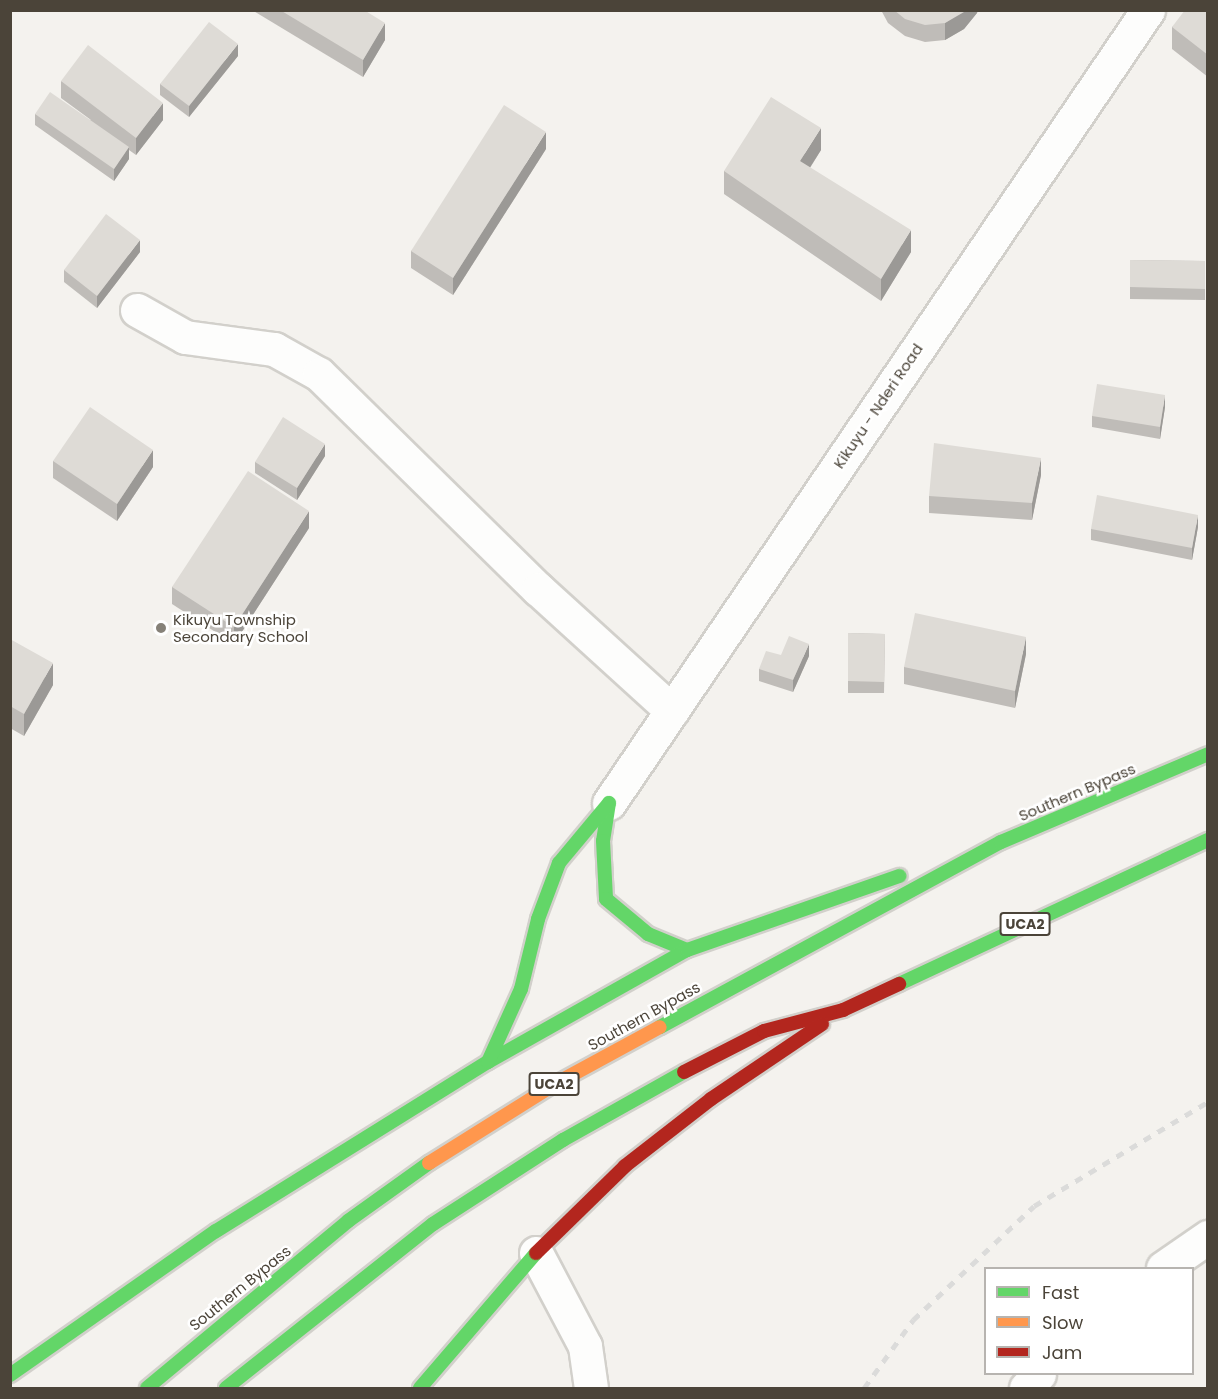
<!DOCTYPE html>
<html>
<head>
<meta charset="utf-8">
<style>
  body { margin:0 }
  #map { position:relative; width:1218px; height:1399px; overflow:hidden; background:#f4f2ee; font-family:Poppins,sans-serif }
  div>[style] { position:absolute }
  [style*='--x'] { left:calc(var(--x)*1px); top:calc(var(--y)*1px); width:calc(var(--w)*1px); rotate:calc(var(--a)*1deg) }
  .roads { filter:drop-shadow(2px 0 #d2d0cb) drop-shadow(-2px 0 #d2d0cb) drop-shadow(0 2px #d2d0cb) drop-shadow(0 -2px #d2d0cb) }
  .street>* { height:33px; margin:-16.5px; padding:0 16.5px; transform-origin:16.5px; border-radius:16.5px; background:#fdfdfc }
  .fast>* { height:14px; margin:-7px; padding:0 7px; transform-origin:7px; border-radius:7px; background:#63d668 }
  .slow>* { height:14px; margin:-7px; padding:0 7px; transform-origin:7px; border-radius:7px; background:#ff974d }
  .jam>* { height:14px; margin:-7px; padding:0 7px; transform-origin:7px; border-radius:7px; background:#b3261e }
  .rail>* { height:4.5px; margin-top:-2.25px; transform-origin:0; background:repeating-linear-gradient(90deg,#dbdbda 0 8px,transparent 0 16px) }
  .wall>* { inset:0; background:#bfbcb8 }
  .shaded-wall>* { inset:0; background:#9b9996 }
  .building>* { inset:0; background:#dedbd6 }
  .dots>* { width:16px; height:16px; translate:-50% -50%; box-sizing:border-box; border:3px solid #fff; border-radius:50% }
  span { translate:-50% -50%; white-space:nowrap; text-align:center; line-height:1.15; -webkit-text-stroke:5px #fff; paint-order:stroke }
  .shield-label span { padding:2px 4px; background:#fff; border:2px solid; border-radius:4px; -webkit-text-stroke-width:0 }
  .shield-label { font-size:14px; color:#4b4439; font-weight:700 }
  .street-label { font-size:15px; color:#4b4439 }
  .poi-label { font-size:15px; color:#4b4439 }
  .left { translate:0 -50%; text-align:left }
  .frame { position:absolute; inset:0; border:12px solid #4b4439; pointer-events:none }
  .legend { position:absolute; left:984px; top:1267px; width:210px; height:108px; box-sizing:border-box; background:#fff; border:2px solid #b7b4b0; margin:0; padding:8px 10px; list-style:none; font-size:18px; color:#4b4439 }
  .legend li { display:flex; align-items:center; gap:12px; height:30px }
  .legend b { width:30px; border:2px solid #b7b4b0 }
</style>
</head>
<body>
<div id="map">
  <div class="roads">
    <div class="street">
      <div style="--x:137;--y:310;--w:55;--a:29.4"></div>
      <div style="--x:185;--y:337;--w:90;--a:7.7"></div>
      <div style="--x:274;--y:349;--w:51;--a:29.1"></div>
      <div style="--x:319;--y:374;--w:307;--a:44.5"></div>
      <div style="--x:538;--y:589;--w:181;--a:42.3"></div>
      <div style="--x:609;--y:803;--w:959;--a:-55.8"></div>
      <div style="--x:536;--y:1253;--w:105;--a:62.2"></div>
      <div style="--x:585;--y:1346;--w:42;--a:81.9"></div>
      <div style="--x:1163;--y:1268;--w:55;--a:-34.6"></div>
      <div style="--x:1026;--y:1388;--w:19;--a:-47"></div>
    </div>
    <div class="fast">
      <div style="--x:609;--y:803;--w:38;--a:99"></div>
      <div style="--x:603;--y:841;--w:58;--a:87"></div>
      <div style="--x:606;--y:899;--w:55;--a:39.8"></div>
      <div style="--x:648;--y:934;--w:42;--a:22.3"></div>
      <div style="--x:899;--y:984;--w:341;--a:-25"></div>
      <div style="--x:660;--y:1027;--w:388;--a:-28.5"></div>
      <div style="--x:1001;--y:842;--w:225;--a:-23"></div>
      <div style="--x:488;--y:1062;--w:228;--a:-29.4"></div>
      <div style="--x:687;--y:950;--w:225;--a:-19.2"></div>
      <div style="--x:10;--y:1375;--w:251;--a:-35"></div>
      <div style="--x:216;--y:1231;--w:320;--a:-31.9"></div>
      <div style="--x:488;--y:1062;--w:80;--a:-65.7"></div>
      <div style="--x:521;--y:989;--w:72;--a:-76.3"></div>
      <div style="--x:538;--y:919;--w:60;--a:-69.4"></div>
      <div style="--x:559;--y:863;--w:78;--a:-50.2"></div>
      <div style="--x:147;--y:1388;--w:261;--a:-39.7"></div>
      <div style="--x:348;--y:1221;--w:100;--a:-35.6"></div>
      <div style="--x:226;--y:1388;--w:264;--a:-38.4"></div>
      <div style="--x:433;--y:1224;--w:155;--a:-32.9"></div>
      <div style="--x:563;--y:1140;--w:139;--a:-29.3"></div>
      <div style="--x:420;--y:1388;--w:178;--a:-49.3"></div>
    </div>
    <div class="slow">
      <div style="--x:429;--y:1163;--w:149;--a:-32.1"></div>
      <div style="--x:555;--y:1084;--w:119;--a:-28.5"></div>
    </div>
    <div class="jam">
      <div style="--x:684;--y:1072;--w:90;--a:-27.1"></div>
      <div style="--x:764;--y:1031;--w:82;--a:-14.9"></div>
      <div style="--x:843;--y:1010;--w:62;--a:-24.9"></div>
      <div style="--x:536;--y:1253;--w:124;--a:-44.3"></div>
      <div style="--x:625;--y:1166;--w:109;--a:-37.9"></div>
      <div style="--x:711;--y:1099;--w:134;--a:-34"></div>
    </div>
  </div>
  <div class="rail">
    <div style="--x:864;--y:1388;--w:84;--a:-54.2"></div>
    <div style="--x:913;--y:1320;--w:166;--a:-43.3"></div>
    <div style="--x:1034;--y:1206;--w:203;--a:-30.9"></div>
  </div>
  <div class="wall">
    <div style="clip-path:polygon(252px 10px,364px 10px,385px 40px,363px 77px)"></div>
    <div style="clip-path:polygon(881px 10px,978px 10px,977px 13px,964px 29px,945px 40px,925px 42px,905px 36px,888px 23px)"></div>
    <div style="clip-path:polygon(1208px 10px,1208px 77px,1172px 49px,1172px 27px)"></div>
    <div style="clip-path:polygon(238px 56px,189px 117px,160px 95px,160px 84px)"></div>
    <div style="clip-path:polygon(61px 81px,163px 120px,136px 155px,129px 150px,129px 159px,114px 181px,35px 125px,35px 114px,91px 120px,61px 98px)"></div>
    <div style="clip-path:polygon(546px 149px,453px 295px,411px 268px,411px 251px)"></div>
    <div style="clip-path:polygon(821px 150px,810px 168px,911px 252px,881px 301px,724px 194px,724px 171px)"></div>
    <div style="clip-path:polygon(140px 252px,97px 308px,64px 282px,64px 270px)"></div>
    <div style="clip-path:polygon(1130px 260px,1205px 261px,1205px 300px,1130px 299px)"></div>
    <div style="clip-path:polygon(1165px 407px,1160px 439px,1092px 427px,1092px 416px)"></div>
    <div style="clip-path:polygon(325px 456px,297px 500px,255px 473px,255px 462px)"></div>
    <div style="clip-path:polygon(53px 461px,153px 467px,117px 521px,53px 478px)"></div>
    <div style="clip-path:polygon(1041px 475px,1032px 520px,929px 513px,929px 496px)"></div>
    <div style="clip-path:polygon(1198px 527px,1192px 560px,1091px 540px,1091px 529px)"></div>
    <div style="clip-path:polygon(309px 528px,234px 644px,172px 604px,172px 587px)"></div>
    <div style="clip-path:polygon(848px 633px,885px 634px,884px 693px,848px 693px)"></div>
    <div style="clip-path:polygon(10px 639px,53px 685px,24px 736px,10px 728px)"></div>
    <div style="clip-path:polygon(1026px 654px,1015px 708px,904px 684px,904px 667px)"></div>
    <div style="clip-path:polygon(809px 656px,793px 692px,759px 681px,759px 669px)"></div>
  </div>
  <div class="shaded-wall">
    <div style="clip-path:polygon(965px 10px,978px 10px,977px 13px,964px 29px,945px 40px,945px 23px)"></div>
    <div style="clip-path:polygon(385px 23px,385px 40px,363px 77px,363px 60px)"></div>
    <div style="clip-path:polygon(238px 44px,238px 56px,189px 117px,189px 106px)"></div>
    <div style="clip-path:polygon(163px 103px,163px 120px,136px 155px,136px 138px)"></div>
    <div style="clip-path:polygon(821px 128px,821px 150px,800px 183px,800px 161px)"></div>
    <div style="clip-path:polygon(546px 132px,546px 149px,453px 295px,453px 278px)"></div>
    <div style="clip-path:polygon(129px 147px,129px 159px,114px 181px,114px 169px)"></div>
    <div style="clip-path:polygon(911px 230px,911px 252px,881px 301px,881px 279px)"></div>
    <div style="clip-path:polygon(140px 240px,140px 252px,97px 308px,97px 296px)"></div>
    <div style="clip-path:polygon(1165px 395px,1165px 407px,1160px 439px,1160px 427px)"></div>
    <div style="clip-path:polygon(325px 444px,325px 456px,297px 500px,297px 488px)"></div>
    <div style="clip-path:polygon(153px 450px,153px 467px,117px 521px,117px 504px)"></div>
    <div style="clip-path:polygon(1041px 458px,1041px 475px,1032px 520px,1032px 503px)"></div>
    <div style="clip-path:polygon(309px 511px,309px 528px,234px 644px,234px 627px)"></div>
    <div style="clip-path:polygon(1198px 515px,1198px 527px,1192px 560px,1192px 548px)"></div>
    <div style="clip-path:polygon(1026px 637px,1026px 654px,1015px 708px,1015px 691px)"></div>
    <div style="clip-path:polygon(809px 644px,809px 656px,793px 692px,793px 680px)"></div>
    <div style="clip-path:polygon(53px 663px,53px 685px,24px 736px,24px 714px)"></div>
  </div>
  <div class="building">
    <div style="clip-path:polygon(280px 10px,364px 10px,385px 23px,363px 60px)"></div>
    <div style="clip-path:polygon(894px 10px,965px 10px,964px 12px,945px 23px,925px 25px,905px 19px)"></div>
    <div style="clip-path:polygon(1185px 10px,1208px 10px,1208px 55px,1172px 27px)"></div>
    <div style="clip-path:polygon(209px 22px,238px 44px,189px 106px,160px 84px)"></div>
    <div style="clip-path:polygon(88px 45px,163px 103px,136px 138px,61px 81px)"></div>
    <div style="clip-path:polygon(50px 92px,129px 147px,114px 169px,35px 114px)"></div>
    <div style="clip-path:polygon(771px 97px,821px 128px,800px 161px,911px 230px,881px 279px,724px 171px)"></div>
    <div style="clip-path:polygon(504px 105px,546px 132px,453px 278px,411px 251px)"></div>
    <div style="clip-path:polygon(106px 214px,140px 240px,97px 296px,64px 270px)"></div>
    <div style="clip-path:polygon(1130px 260px,1205px 261px,1205px 289px,1130px 287px)"></div>
    <div style="clip-path:polygon(1097px 384px,1165px 395px,1160px 427px,1092px 416px)"></div>
    <div style="clip-path:polygon(90px 407px,153px 450px,117px 504px,53px 461px)"></div>
    <div style="clip-path:polygon(283px 417px,325px 444px,297px 488px,255px 462px)"></div>
    <div style="clip-path:polygon(934px 443px,1041px 458px,1032px 503px,929px 496px)"></div>
    <div style="clip-path:polygon(248px 471px,309px 511px,234px 627px,172px 587px)"></div>
    <div style="clip-path:polygon(1097px 495px,1198px 515px,1192px 548px,1091px 529px)"></div>
    <div style="clip-path:polygon(915px 613px,1026px 637px,1015px 691px,904px 667px)"></div>
    <div style="clip-path:polygon(848px 633px,885px 634px,884px 682px,848px 681px)"></div>
    <div style="clip-path:polygon(789px 636px,809px 644px,793px 680px,759px 669px,766px 651px,781px 655px)"></div>
    <div style="clip-path:polygon(10px 639px,53px 663px,24px 714px,10px 706px)"></div>
  </div>
  <div class="dots">
    <div style="left:161px;top:628px;background:#868178"></div>
  </div>
  <div class="shield-label">
    <span style="left:1025px;top:924px">UCA2</span>
    <span style="left:554px;top:1084px">UCA2</span>
  </div>
  <div class="street-label">
    <span style="left:878px;top:406px;rotate:-56deg">Kikuyu - Nderi Road</span>
    <span style="left:1077px;top:792px;rotate:-23deg">Southern Bypass</span>
    <span style="left:644px;top:1016px;rotate:-29deg">Southern Bypass</span>
    <span style="left:240px;top:1288px;rotate:-39deg">Southern Bypass</span>
  </div>
  <div class="poi-label">
    <span class="left" style="left:173px;top:628px">Kikuyu Township<br>Secondary School</span>
  </div>
  <div class="frame"></div>
  <ul class="legend">
  <li><b style="height:8px;background:#63d668"></b>Fast</li>
  <li><b style="height:8px;background:#ff974d"></b>Slow</li>
  <li><b style="height:8px;background:#b3261e"></b>Jam</li>
  </ul>
</div>
</body>
</html>
